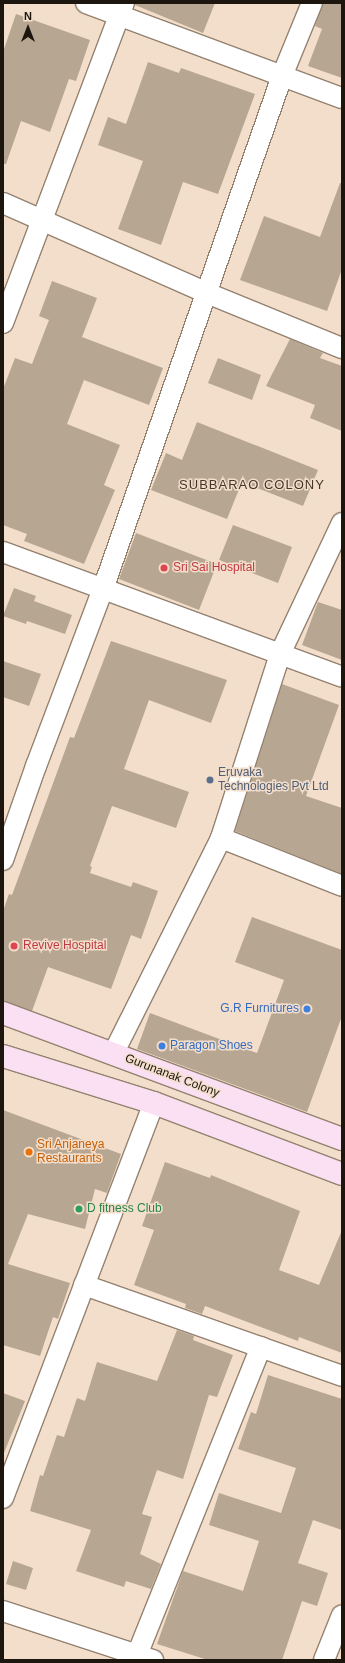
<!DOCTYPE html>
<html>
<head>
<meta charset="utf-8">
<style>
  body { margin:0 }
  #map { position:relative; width:345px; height:1663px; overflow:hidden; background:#f3decb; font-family:Arial,sans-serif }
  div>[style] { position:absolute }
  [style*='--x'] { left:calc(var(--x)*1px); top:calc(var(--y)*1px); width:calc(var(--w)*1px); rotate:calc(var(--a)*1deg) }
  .building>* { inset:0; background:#b7a692 }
  .roads { filter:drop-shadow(1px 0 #948270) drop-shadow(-1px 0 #948270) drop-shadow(0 1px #948270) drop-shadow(0 -1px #948270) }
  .street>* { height:20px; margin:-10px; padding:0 10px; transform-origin:10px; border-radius:10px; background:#fff }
  .secondary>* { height:22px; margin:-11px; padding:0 11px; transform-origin:11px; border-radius:11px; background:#fbe0f3 }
  .dots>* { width:11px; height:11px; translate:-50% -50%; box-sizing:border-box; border:2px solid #f3decb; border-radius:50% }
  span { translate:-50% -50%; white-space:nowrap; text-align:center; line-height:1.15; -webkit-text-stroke:3px #f3decb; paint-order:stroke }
  .health-label { font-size:12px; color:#be3a42 }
  .left { translate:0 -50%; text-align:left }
  .service-label { font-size:12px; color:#4e5e75 }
  .shop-label { font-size:12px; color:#366cbe }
  .right { translate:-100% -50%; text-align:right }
  .street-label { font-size:12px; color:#1d160f }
  .food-label { font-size:12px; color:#c56008 }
  .leisure-label { font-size:12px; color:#27864d }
  .neighbourhood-label { font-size:13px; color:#463626; letter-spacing:1px }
  .frame { position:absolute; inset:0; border:4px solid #1d160f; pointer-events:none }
  .north { position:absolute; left:8px; top:8px; width:40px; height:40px; -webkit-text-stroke:3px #f3decb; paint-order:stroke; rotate:0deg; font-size:11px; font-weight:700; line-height:16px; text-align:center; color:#1d160f }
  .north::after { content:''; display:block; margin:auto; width:14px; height:18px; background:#1d160f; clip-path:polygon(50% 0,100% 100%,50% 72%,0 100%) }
</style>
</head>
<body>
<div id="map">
  <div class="building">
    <div style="clip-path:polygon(135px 3px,215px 3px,203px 33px,135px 5px)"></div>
    <div style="clip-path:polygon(323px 3px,342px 3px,342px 78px,308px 66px,322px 29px,315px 26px)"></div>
    <div style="clip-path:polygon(16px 14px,90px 40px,76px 81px,69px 79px,50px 132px,21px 121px,6px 164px,3px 164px,3px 52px)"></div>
    <div style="clip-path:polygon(148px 62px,179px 73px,181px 68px,255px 94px,218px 194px,183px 182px,161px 245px,118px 229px,143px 161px,98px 145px,108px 117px,126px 124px)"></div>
    <div style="clip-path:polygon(340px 183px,342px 183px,342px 269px,327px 311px,240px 280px,264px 216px,320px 237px)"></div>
    <div style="clip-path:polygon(52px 281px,97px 298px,82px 337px,163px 368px,149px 405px,84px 380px,67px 424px,120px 445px,104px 485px,115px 490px,84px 564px,24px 541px,27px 534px,3px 525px,3px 389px,15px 358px,32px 364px,49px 320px,39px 316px)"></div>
    <div style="clip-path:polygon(290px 339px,323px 353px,320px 358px,342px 366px,342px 431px,310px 418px,315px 405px,266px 386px)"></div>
    <div style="clip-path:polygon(218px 358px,261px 375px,252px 400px,208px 383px)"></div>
    <div style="clip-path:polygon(197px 422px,318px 470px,303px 506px,242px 482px,227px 519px,151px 490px,166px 453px,182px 460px)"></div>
    <div style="clip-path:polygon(233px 525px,292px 547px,278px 583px,219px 560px)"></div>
    <div style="clip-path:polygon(136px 533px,217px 564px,199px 610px,119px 579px)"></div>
    <div style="clip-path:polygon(14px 588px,36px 596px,34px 601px,72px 615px,65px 634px,27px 621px,26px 624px,3px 616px)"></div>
    <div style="clip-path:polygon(318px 602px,342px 610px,342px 660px,302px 645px)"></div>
    <div style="clip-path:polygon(111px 641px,227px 680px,211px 723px,149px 700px,124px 769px,189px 792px,176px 828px,112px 806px,90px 866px,92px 867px,90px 873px,131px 887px,133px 882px,158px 891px,141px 939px,131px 935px,111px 989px,48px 967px,32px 1011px,3px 1001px,3px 911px,9px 894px,12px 895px,70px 737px,74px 738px)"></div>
    <div style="clip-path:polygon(3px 661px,41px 674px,29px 706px,3px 697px)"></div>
    <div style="clip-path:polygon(282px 684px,339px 705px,306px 796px,342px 808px,342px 874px,235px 831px)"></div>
    <div style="clip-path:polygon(252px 917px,342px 950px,342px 1016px,307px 1112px,137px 1049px,150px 1013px,257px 1053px,284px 980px,235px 962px)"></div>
    <div style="clip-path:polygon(3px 1110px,121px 1154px,107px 1193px,95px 1189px,85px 1229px,28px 1214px,8px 1264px,70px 1283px,58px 1319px,53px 1317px,40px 1356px,3px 1345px)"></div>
    <div style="clip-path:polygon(165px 1162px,210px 1178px,211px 1175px,300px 1211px,279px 1270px,319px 1285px,342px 1230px,342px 1353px,299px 1337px,298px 1341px,205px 1306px,202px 1314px,185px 1308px,186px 1304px,134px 1285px,154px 1230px,142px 1226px)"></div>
    <div style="clip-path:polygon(177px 1330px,194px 1336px,193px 1340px,233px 1355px,217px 1397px,209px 1395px,183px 1479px,157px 1470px,142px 1514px,152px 1517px,140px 1554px,161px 1564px,151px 1589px,126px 1581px,124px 1587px,76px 1571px,91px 1530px,30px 1511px,40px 1475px,43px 1476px,57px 1435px,64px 1437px,77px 1398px,85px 1401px,97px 1362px,157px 1381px)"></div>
    <div style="clip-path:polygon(268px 1375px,342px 1399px,342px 1530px,313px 1520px,298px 1563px,328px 1573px,317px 1606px,302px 1601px,282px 1660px,208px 1660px,157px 1644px,183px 1571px,243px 1591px,259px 1541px,209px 1525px,219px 1493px,281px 1513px,296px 1468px,238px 1449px,251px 1412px,256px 1414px)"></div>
    <div style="clip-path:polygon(3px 1393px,25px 1401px,4px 1453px,3px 1453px)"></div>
    <div style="clip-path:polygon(13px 1561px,33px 1568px,26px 1590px,6px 1584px)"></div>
  </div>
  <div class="roads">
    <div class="street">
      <div style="--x:86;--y:3;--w:273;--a:20.4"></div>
      <div style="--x:3;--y:203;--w:223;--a:23.8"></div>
      <div style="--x:207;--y:293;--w:146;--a:22.2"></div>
      <div style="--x:3;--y:323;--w:342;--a:-69.3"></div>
      <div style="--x:3;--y:552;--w:361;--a:20.2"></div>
      <div style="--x:221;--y:838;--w:130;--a:21.6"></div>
      <div style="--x:3;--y:860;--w:100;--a:-70.7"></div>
      <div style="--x:36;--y:766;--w:189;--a:-69.3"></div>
      <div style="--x:103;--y:589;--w:543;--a:-70.76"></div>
      <div style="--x:282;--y:76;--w:79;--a:-67.7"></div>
      <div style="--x:113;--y:1054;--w:241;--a:-63.4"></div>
      <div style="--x:221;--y:838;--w:193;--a:-72.2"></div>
      <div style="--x:280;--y:654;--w:145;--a:-64.7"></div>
      <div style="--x:84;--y:1285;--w:274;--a:19.4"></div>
      <div style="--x:3;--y:1498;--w:423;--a:-69.1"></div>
      <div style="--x:3;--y:1611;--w:158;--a:18.1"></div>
      <div style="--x:137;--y:1655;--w:332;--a:-68.1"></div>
      <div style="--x:324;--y:1660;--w:48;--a:-68.2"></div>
    </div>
    <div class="secondary">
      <div style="--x:3;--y:1013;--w:362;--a:20.4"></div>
      <div style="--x:3;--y:1056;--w:158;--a:17.3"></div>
      <div style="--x:154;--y:1103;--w:201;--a:20.7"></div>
    </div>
  </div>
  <div class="dots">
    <div style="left:164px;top:568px;background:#e0444e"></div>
    <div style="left:210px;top:780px;background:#5c6f8a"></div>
    <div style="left:14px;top:946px;background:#e0444e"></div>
    <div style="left:307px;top:1009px;background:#3f7fe0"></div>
    <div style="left:162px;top:1046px;background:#3f7fe0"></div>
    <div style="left:29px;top:1152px;background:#e8710a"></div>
    <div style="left:79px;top:1209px;background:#2e9e5b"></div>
  </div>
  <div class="health-label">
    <span class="left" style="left:173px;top:568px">Sri Sai Hospital</span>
    <span class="left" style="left:23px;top:946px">Revive Hospital</span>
  </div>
  <div class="service-label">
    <span class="left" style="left:218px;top:780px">Eruvaka<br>Technologies Pvt Ltd</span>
  </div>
  <div class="shop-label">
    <span class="right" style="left:299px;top:1009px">G.R Furnitures</span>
    <span class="left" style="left:170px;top:1046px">Paragon Shoes</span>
  </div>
  <div class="street-label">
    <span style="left:172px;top:1076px;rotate:21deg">Gurunanak Colony</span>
  </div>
  <div class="food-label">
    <span class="left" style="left:37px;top:1152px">Sri Anjaneya<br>Restaurants</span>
  </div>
  <div class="leisure-label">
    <span class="left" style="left:87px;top:1209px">D fitness Club</span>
  </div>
  <div class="neighbourhood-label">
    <span style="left:252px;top:485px">SUBBARAO COLONY</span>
  </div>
  <div class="frame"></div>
  <div class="north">N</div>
</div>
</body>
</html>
